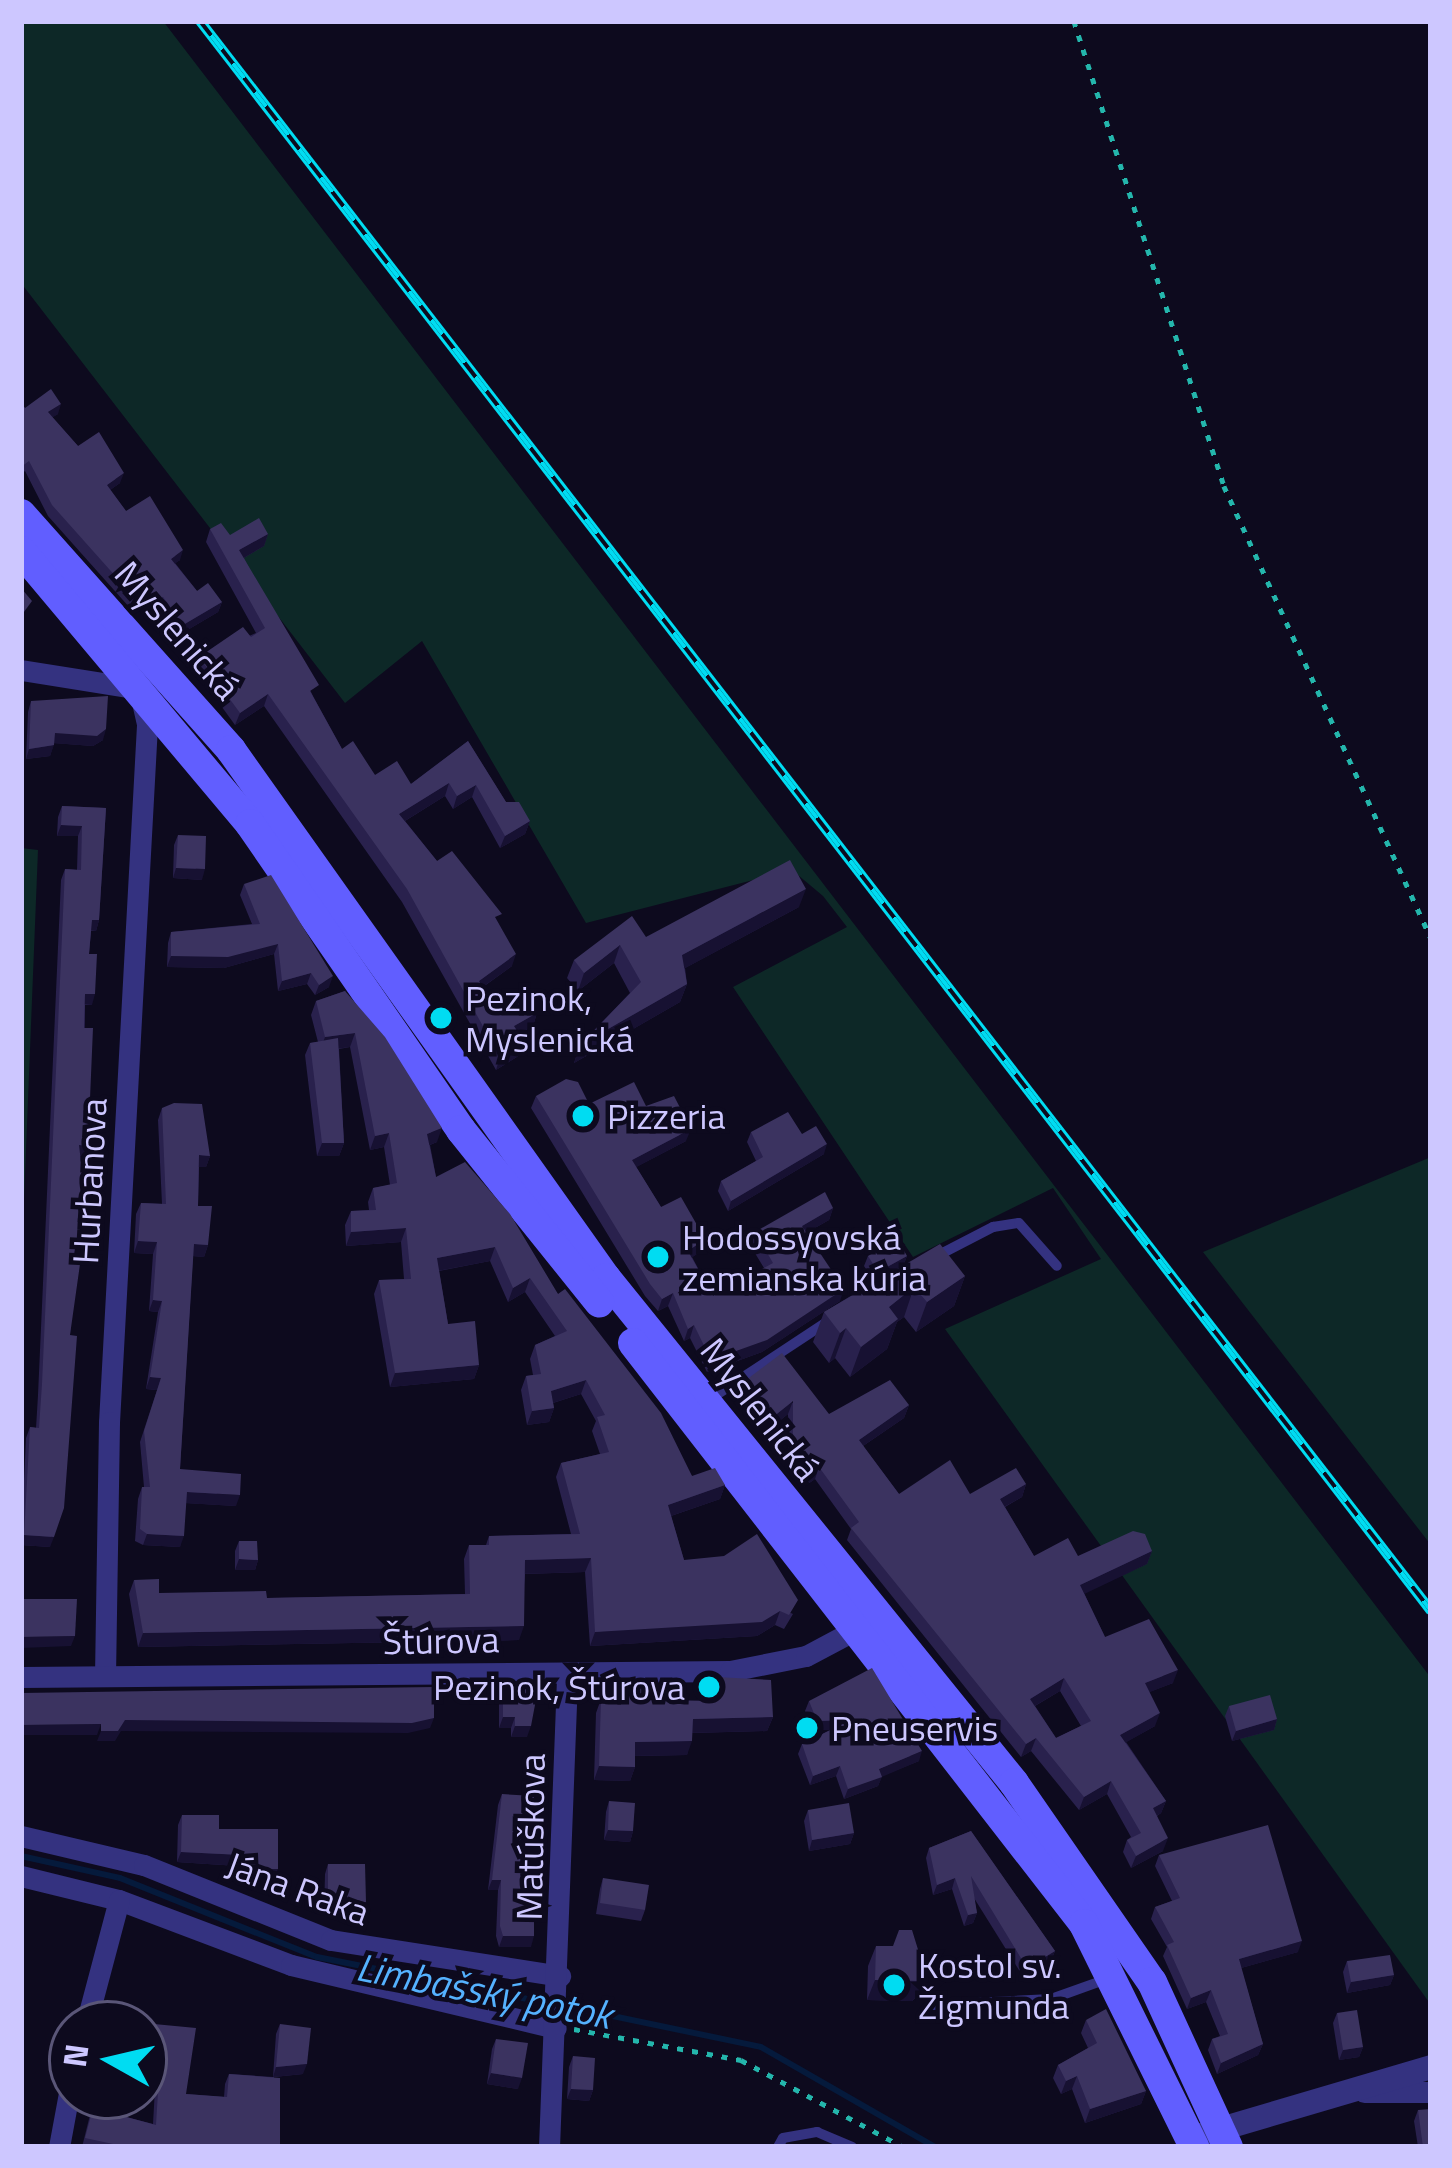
<!DOCTYPE html>
<html>
<head>
<meta charset="utf-8">
<style>
  body { margin:0 }
  #map { position:relative; width:1452px; height:2168px; overflow:hidden; background:#0d0a1e; font-family:"Titillium Web",sans-serif }
  div>[style] { position:absolute }
  [style*='--x'] { left:calc(var(--x)*1px); top:calc(var(--y)*1px); width:calc(var(--w)*1px); rotate:calc(var(--a)*1deg) }
  .green>* { inset:0; background:#0d2827 }
  .stream>* { height:6px; margin:-3px; padding:0 3px; transform-origin:3px; border-radius:3px; background:#051a3c }
  .path>* { height:4.5px; margin-top:-2.25px; transform-origin:0; background:repeating-linear-gradient(90deg,#24b6ac 0 6px,transparent 0 15px) }
  .service>* { height:10px; margin:-5px; padding:0 5px; transform-origin:5px; border-radius:5px; background:#343280 }
  .minor>* { height:21px; margin:-10.5px; padding:0 10.5px; transform-origin:10.5px; border-radius:10.5px; background:#343280 }
  .tertiary>* { height:24px; margin:-12px; padding:0 12px; transform-origin:12px; border-radius:12px; background:#343280 }
  .secondary>* { height:30px; margin:-15px; padding:0 15px; transform-origin:15px; border-radius:15px; background:#615eff }
  .rail>* { height:10px; margin-top:-5px; transform-origin:0; background:repeating-linear-gradient(90deg,#0d0a1e 0 18px,#00dcf2 0 36px); box-sizing:border-box; border-block:3px solid #00dcf2 }
  .wall>* { inset:0; background:#29214d }
  .shaded-wall>* { inset:0; background:#171132 }
  .building>* { inset:0; background:#3b3360 }
  .dots>* { width:33px; height:33px; translate:-50% -50%; box-sizing:border-box; border:6px solid #0d0a1e; border-radius:50% }
  span { translate:-50% -50%; white-space:nowrap; text-align:center; line-height:1.15; -webkit-text-stroke:9px #0d0a1e; paint-order:stroke }
  .street-label { font-size:36px; color:#cdc7ff }
  .poi-label { font-size:36px; color:#cdc7ff }
  .left { translate:0 -50%; text-align:left }
  .right { translate:-100% -50%; text-align:right }
  .water-label { font-size:39px; color:#55b2ff; font-style:italic }
  .frame { position:absolute; inset:0; border:24px solid #cdc7ff; pointer-events:none }
  .north { position:absolute; left:48px; top:2000px; width:120px; height:120px; box-sizing:border-box; background:#0d0a1e; border:3px solid #5a5678; border-radius:50%; rotate:278deg; font-size:33px; font-weight:700; line-height:48px; text-align:center; color:#cdc7ff }
  .north::after { content:''; display:block; margin:auto; width:42px; height:54px; background:#00dcf2; clip-path:polygon(50% 0,100% 100%,50% 72%,0 100%) }
</style>
</head>
<body>
<div id="map">
  <div class="green">
    <div style="clip-path:polygon(21px 21px,163px 21px,1431px 1678px,1431px 2005px,945px 1329px,1101px 1259px,1053px 1188px,913px 1257px,733px 987px,847px 927px,823px 896px,792px 870px,586px 923px,422px 641px,345px 703px,21px 283px)"></div>
    <div style="clip-path:polygon(21px 848px,38px 850px,21px 1275px)"></div>
    <div style="clip-path:polygon(1431px 1157px,1431px 1545px,1203px 1252px)"></div>
  </div>
  <div class="stream">
    <div style="--x:21;--y:1856;--w:101;--a:12.5"></div>
    <div style="--x:120;--y:1878;--w:212;--a:21.9"></div>
    <div style="--x:317;--y:1957;--w:235;--a:11.3"></div>
    <div style="--x:560;--y:2005;--w:205;--a:11.8"></div>
    <div style="--x:761;--y:2047;--w:201;--a:29.9"></div>
  </div>
  <div class="path">
    <div style="--x:1074;--y:21;--w:489;--a:72.1"></div>
    <div style="--x:1224;--y:486;--w:498;--a:65.4"></div>
    <div style="--x:574;--y:2029;--w:170;--a:10.5"></div>
    <div style="--x:741;--y:2060;--w:184;--a:28.2"></div>
  </div>
  <div class="service">
    <div style="--x:933;--y:1258;--w:68;--a:-27.3"></div>
    <div style="--x:993;--y:1227;--w:26;--a:-9"></div>
    <div style="--x:1019;--y:1223;--w:57;--a:48.5"></div>
    <div style="--x:710;--y:1399;--w:144;--a:-33.4"></div>
    <div style="--x:932;--y:2005;--w:119;--a:-2.9"></div>
    <div style="--x:1051;--y:1999;--w:59;--a:-19.7"></div>
    <div style="--x:778;--y:2147;--w:10;--a:-61"></div>
    <div style="--x:783;--y:2138;--w:35;--a:-10"></div>
    <div style="--x:817;--y:2132;--w:38;--a:23"></div>
  </div>
  <div class="minor">
    <div style="--x:21;--y:670;--w:120;--a:9.1"></div>
    <div style="--x:139;--y:689;--w:37;--a:77"></div>
    <div style="--x:147;--y:725;--w:698;--a:93.12"></div>
    <div style="--x:109;--y:1422;--w:254;--a:90.9"></div>
    <div style="--x:21;--y:1677;--w:709;--a:-0.48"></div>
    <div style="--x:730;--y:1671;--w:77;--a:-11.2"></div>
    <div style="--x:806;--y:1656;--w:70;--a:-28"></div>
    <div style="--x:21;--y:1836;--w:126;--a:13.3"></div>
    <div style="--x:144;--y:1865;--w:201;--a:21.9"></div>
    <div style="--x:331;--y:1940;--w:232;--a:8.9"></div>
    <div style="--x:21;--y:1876;--w:101;--a:13.8"></div>
    <div style="--x:119;--y:1900;--w:184;--a:20.7"></div>
    <div style="--x:291;--y:1965;--w:272;--a:13.4"></div>
    <div style="--x:86;--y:2024;--w:128;--a:-75.1"></div>
    <div style="--x:1364;--y:2092;--w:67;--a:0"></div>
    <div style="--x:59;--y:2147;--w:71;--a:-79.5"></div>
    <div style="--x:549;--y:2147;--w:475;--a:-87.8"></div>
  </div>
  <div class="tertiary">
    <div style="--x:1204;--y:2134;--w:237;--a:-16.4"></div>
  </div>
  <div class="secondary">
    <div style="--x:21;--y:514;--w:316;--a:48.3"></div>
    <div style="--x:231;--y:750;--w:648;--a:54.62"></div>
    <div style="--x:606;--y:1278;--w:649;--a:51.06"></div>
    <div style="--x:1014;--y:1783;--w:242;--a:55.3"></div>
    <div style="--x:1152;--y:1982;--w:182;--a:65.3"></div>
    <div style="--x:21;--y:551;--w:356;--a:50"></div>
    <div style="--x:250;--y:824;--w:372;--a:55.4"></div>
    <div style="--x:461;--y:1130;--w:221;--a:51.3"></div>
    <div style="--x:633;--y:1343;--w:736;--a:52.18"></div>
    <div style="--x:1084;--y:1924;--w:249;--a:63.7"></div>
  </div>
  <div class="rail">
    <div style="--x:200;--y:21;--w:2011;--a:52.25"></div>
  </div>
  <div class="wall">
    <div style="clip-path:polygon(21px 404px,25px 408px,58px 414px,52px 417px,78px 446px,120px 483px,110px 490px,126px 511px,180px 560px,175px 563px,197px 591px,222px 602px,218px 612px,179px 635px,159px 607px,151px 613px,141px 600px,130px 608px,48px 516px,25px 471px,21px 474px)"></div>
    <div style="clip-path:polygon(210px 529px,230px 535px,268px 534px,264px 546px,244px 558px,314px 698px,342px 749px,375px 775px,411px 784px,468px 741px,506px 802px,530px 821px,525px 834px,500px 848px,472px 797px,453px 809px,445px 796px,405px 821px,437px 861px,498px 923px,512px 966px,483px 987px,499px 1014px,537px 1013px,533px 1026px,519px 1034px,525px 1043px,520px 1055px,496px 1070px,402px 902px,264px 706px,235px 725px,195px 670px,199px 657px,256px 633px,206px 542px)"></div>
    <div style="clip-path:polygon(31px 701px,103px 740px,93px 746px,54px 743px,50px 756px,26px 759px,28px 712px)"></div>
    <div style="clip-path:polygon(62px 806px,106px 808px,99px 920px,96px 931px,91px 931px,89px 954px,92px 1005px,85px 1005px,84px 1156px,80px 1156px,70px 1335px,50px 1547px,21px 1545px,26px 1438px,30px 1427px,36px 1428px,38px 1395px,61px 880px,65px 869px,77px 870px,78px 836px,57px 836px,58px 817px)"></div>
    <div style="clip-path:polygon(178px 835px,202px 880px,173px 878px,174px 845px)"></div>
    <div style="clip-path:polygon(244px 884px,329px 987px,315px 995px,307px 984px,278px 991px,274px 954px,224px 968px,167px 967px,168px 943px,171px 932px,252px 924px,240px 895px)"></div>
    <div style="clip-path:polygon(799px 907px,685px 968px,687px 984px,680px 1002px,574px 1063px,580px 1045px,630px 993px,614px 963px,578px 991px,567px 978px,574px 960px,646px 937px)"></div>
    <div style="clip-path:polygon(345px 991px,437px 1142px,430px 1145px,436px 1177px,558px 1294px,692px 1476px,725px 1485px,720px 1499px,671px 1516px,684px 1560px,793px 1614px,784px 1629px,775px 1625px,757px 1636px,590px 1646px,585px 1572px,525px 1574px,519px 1640px,138px 1647px,129px 1594px,134px 1580px,159px 1593px,267px 1598px,465px 1594px,464px 1559px,469px 1545px,486px 1545px,489px 1536px,571px 1534px,556px 1477px,561px 1463px,600px 1454px,592px 1431px,596px 1421px,581px 1394px,553px 1403px,554px 1408px,549px 1422px,527px 1425px,521px 1390px,526px 1376px,533px 1375px,530px 1359px,535px 1345px,555px 1336px,525px 1292px,508px 1302px,490px 1261px,439px 1271px,448px 1324px,479px 1365px,474px 1379px,390px 1387px,374px 1294px,379px 1280px,404px 1279px,401px 1242px,346px 1246px,345px 1225px,351px 1211px,369px 1210px,368px 1202px,373px 1188px,390px 1185px,384px 1147px,370px 1150px,350px 1047px,339px 1049px,344px 1143px,339px 1156px,317px 1156px,305px 1055px,310px 1043px,318px 1042px,311px 1015px,316px 1001px)"></div>
    <div style="clip-path:polygon(536px 1096px,589px 1104px,646px 1106px,686px 1141px,636px 1167px,661px 1207px,705px 1239px,700px 1252px,692px 1257px,713px 1296px,764px 1268px,750px 1245px,755px 1232px,833px 1208px,829px 1220px,806px 1233px,840px 1301px,762px 1352px,707px 1372px,690px 1338px,684px 1341px,668px 1306px,658px 1311px,645px 1296px,531px 1108px)"></div>
    <div style="clip-path:polygon(162px 1108px,210px 1156px,206px 1167px,199px 1167px,198px 1206px,208px 1245px,204px 1257px,193px 1256px,180px 1469px,236px 1506px,186px 1503px,180px 1547px,143px 1545px,135px 1541px,138px 1499px,142px 1487px,144px 1487px,140px 1442px,157px 1390px,146px 1389px,158px 1312px,149px 1311px,153px 1254px,134px 1253px,136px 1214px,141px 1203px,162px 1204px,158px 1120px)"></div>
    <div style="clip-path:polygon(751px 1132px,802px 1134px,824px 1154px,728px 1211px,718px 1191px,721px 1181px,756px 1161px,747px 1142px)"></div>
    <div style="clip-path:polygon(868px 1256px,907px 1256px,903px 1266px,965px 1276px,954px 1306px,916px 1332px,904px 1317px,897px 1322px,887px 1349px,850px 1377px,835px 1358px,829px 1363px,813px 1342px,824px 1312px,874px 1282px,864px 1266px)"></div>
    <div style="clip-path:polygon(evenodd,738px 1386px,829px 1414px,909px 1405px,904px 1418px,863px 1446px,899px 1494px,970px 1494px,1026px 1484px,1022px 1497px,1005px 1507px,1034px 1556px,1078px 1556px,1152px 1551px,1147px 1564px,1084px 1593px,1105px 1637px,1173px 1683px,1149px 1692px,1155px 1726px,1126px 1742px,1166px 1801px,1161px 1813px,1157px 1816px,1163px 1851px,1131px 1868px,1123px 1852px,1127px 1840px,1131px 1837px,1107px 1794px,1079px 1810px,1031px 1751px,1021px 1757px,847px 1540px,851px 1529px,815px 1479px,802px 1488px,789px 1470px,788px 1414px,768px 1430px,734px 1399px,738px 1386px,1060px 1691px,1081px 1726px,1056px 1738px,1035px 1706px,1060px 1691px)"></div>
    <div style="clip-path:polygon(239px 1541px,258px 1560px,255px 1570px,235px 1570px,235px 1551px)"></div>
    <div style="clip-path:polygon(716px 1677px,773px 1717px,767px 1731px,692px 1733px,687px 1755px,635px 1756px,635px 1767px,630px 1781px,594px 1780px,596px 1713px,601px 1699px,616px 1699px,620px 1686px,643px 1700px,711px 1701px,711px 1691px)"></div>
    <div style="clip-path:polygon(503px 1690px,527px 1737px,511px 1737px,511px 1728px,499px 1728px,499px 1700px)"></div>
    <div style="clip-path:polygon(809px 1701px,919px 1761px,882px 1776px,878px 1786px,844px 1799px,836px 1776px,810px 1785px,798px 1754px,802px 1744px,830px 1730px,813px 1730px,805px 1711px)"></div>
    <div style="clip-path:polygon(1229px 1706px,1277px 1719px,1274px 1730px,1232px 1741px,1225px 1716px)"></div>
    <div style="clip-path:polygon(502px 1794px,531px 1947px,499px 1947px,496px 1936px,498px 1890px,488px 1890px,498px 1805px)"></div>
    <div style="clip-path:polygon(609px 1801px,633px 1831px,630px 1842px,604px 1840px,606px 1812px)"></div>
    <div style="clip-path:polygon(808px 1810px,854px 1833px,850px 1844px,809px 1851px,804px 1821px)"></div>
    <div style="clip-path:polygon(182px 1815px,219px 1829px,274px 1879px,238px 1879px,238px 1866px,177px 1862px,178px 1825px)"></div>
    <div style="clip-path:polygon(971px 1831px,1055px 1951px,1051px 1961px,1024px 1978px,974px 1898px,977px 1913px,973px 1923px,964px 1926px,952px 1889px,933px 1895px,926px 1858px,929px 1848px)"></div>
    <div style="clip-path:polygon(1159px 1855px,1298px 1952px,1241px 1968px,1263px 2044px,1258px 2055px,1217px 2074px,1208px 2050px,1212px 2039px,1220px 2036px,1206px 2002px,1187px 2009px,1163px 1956px,1167px 1947px,1151px 1919px,1155px 1907px,1172px 1901px,1155px 1866px)"></div>
    <div style="clip-path:polygon(328px 1864px,362px 1913px,324px 1913px,325px 1874px)"></div>
    <div style="clip-path:polygon(603px 1878px,645px 1910px,641px 1921px,596px 1914px,600px 1889px)"></div>
    <div style="clip-path:polygon(876px 1946px,920px 1956px,920px 1994px,912px 2001px,867px 2000px,868px 1966px)"></div>
    <div style="clip-path:polygon(1347px 1961px,1394px 1975px,1390px 1985px,1347px 1993px,1343px 1972px)"></div>
    <div style="clip-path:polygon(1337px 2013px,1363px 2047px,1359px 2057px,1339px 2060px,1333px 2023px)"></div>
    <div style="clip-path:polygon(1086px 2020px,1146px 2091px,1141px 2104px,1085px 2123px,1072px 2089px,1061px 2094px,1053px 2078px,1058px 2065px,1088px 2048px,1081px 2033px)"></div>
    <div style="clip-path:polygon(154px 2024px,186px 2094px,224px 2097px,225px 2084px,229px 2074px,273px 2077px,276px 2034px,280px 2024px,303px 2074px,274px 2077px,280px 2147px,82px 2147px,90px 2115px,84px 2113px,88px 2096px,107px 2096px,103px 2111px,153px 2124px,157px 2052px,149px 2051px,151px 2035px)"></div>
    <div style="clip-path:polygon(496px 2039px,518px 2089px,487px 2084px,492px 2049px)"></div>
    <div style="clip-path:polygon(573px 2056px,593px 2090px,589px 2101px,567px 2099px,569px 2067px)"></div>
    <div style="clip-path:polygon(1418px 2110px,1431px 2147px,1418px 2147px,1414px 2121px)"></div>
  </div>
  <div class="shaded-wall">
    <div style="clip-path:polygon(61px 404px,58px 414px,44px 423px,48px 412px)"></div>
    <div style="clip-path:polygon(124px 473px,120px 483px,103px 495px,107px 485px)"></div>
    <div style="clip-path:polygon(268px 534px,264px 546px,235px 563px,239px 550px)"></div>
    <div style="clip-path:polygon(183px 550px,180px 560px,168px 569px,171px 559px)"></div>
    <div style="clip-path:polygon(145px 590px,141px 600px,130px 608px,134px 597px)"></div>
    <div style="clip-path:polygon(163px 597px,159px 607px,151px 613px,155px 603px)"></div>
    <div style="clip-path:polygon(222px 602px,218px 612px,179px 635px,183px 625px)"></div>
    <div style="clip-path:polygon(268px 694px,264px 706px,235px 725px,240px 713px)"></div>
    <div style="clip-path:polygon(106px 729px,103px 740px,93px 746px,51px 743px,55px 733px)"></div>
    <div style="clip-path:polygon(54px 745px,50px 756px,26px 759px,29px 749px)"></div>
    <div style="clip-path:polygon(449px 783px,445px 796px,395px 827px,399px 814px)"></div>
    <div style="clip-path:polygon(476px 785px,472px 797px,453px 809px,457px 796px)"></div>
    <div style="clip-path:polygon(530px 821px,525px 834px,500px 848px,505px 836px)"></div>
    <div style="clip-path:polygon(61px 825px,82px 826px,78px 836px,57px 836px)"></div>
    <div style="clip-path:polygon(176px 868px,205px 869px,202px 880px,173px 878px)"></div>
    <div style="clip-path:polygon(806px 889px,799px 907px,676px 973px,682px 955px)"></div>
    <div style="clip-path:polygon(92px 920px,99px 920px,96px 931px,88px 930px)"></div>
    <div style="clip-path:polygon(278px 944px,274px 954px,224px 968px,167px 967px,171px 956px)"></div>
    <div style="clip-path:polygon(620px 945px,614px 963px,578px 991px,584px 973px)"></div>
    <div style="clip-path:polygon(516px 954px,512px 966px,474px 993px,479px 981px)"></div>
    <div style="clip-path:polygon(311px 973px,307px 984px,278px 991px,282px 981px)"></div>
    <div style="clip-path:polygon(333px 976px,329px 987px,315px 995px,319px 985px)"></div>
    <div style="clip-path:polygon(687px 984px,680px 1002px,574px 1063px,580px 1045px)"></div>
    <div style="clip-path:polygon(85px 994px,95px 994px,92px 1005px,81px 1004px)"></div>
    <div style="clip-path:polygon(537px 1013px,533px 1026px,510px 1039px,514px 1026px)"></div>
    <div style="clip-path:polygon(355px 1033px,350px 1047px,320px 1051px,325px 1037px)"></div>
    <div style="clip-path:polygon(525px 1043px,520px 1055px,496px 1070px,500px 1057px)"></div>
    <div style="clip-path:polygon(442px 1128px,437px 1142px,422px 1148px,427px 1134px)"></div>
    <div style="clip-path:polygon(691px 1129px,686px 1141px,627px 1172px,632px 1160px)"></div>
    <div style="clip-path:polygon(389px 1133px,384px 1147px,370px 1150px,375px 1136px)"></div>
    <div style="clip-path:polygon(322px 1143px,344px 1143px,339px 1156px,317px 1156px)"></div>
    <div style="clip-path:polygon(827px 1144px,824px 1154px,728px 1211px,731px 1201px)"></div>
    <div style="clip-path:polygon(79px 1145px,88px 1146px,84px 1156px,75px 1156px)"></div>
    <div style="clip-path:polygon(199px 1155px,210px 1156px,206px 1167px,195px 1167px)"></div>
    <div style="clip-path:polygon(833px 1208px,829px 1220px,797px 1238px,802px 1226px)"></div>
    <div style="clip-path:polygon(406px 1228px,401px 1242px,346px 1246px,351px 1232px)"></div>
    <div style="clip-path:polygon(705px 1239px,700px 1252px,684px 1263px,688px 1251px)"></div>
    <div style="clip-path:polygon(138px 1241px,157px 1242px,153px 1254px,134px 1253px)"></div>
    <div style="clip-path:polygon(194px 1244px,208px 1245px,204px 1257px,190px 1256px)"></div>
    <div style="clip-path:polygon(495px 1247px,490px 1261px,432px 1272px,437px 1258px)"></div>
    <div style="clip-path:polygon(907px 1256px,903px 1266px,874px 1282px,878px 1272px)"></div>
    <div style="clip-path:polygon(965px 1276px,954px 1306px,916px 1332px,927px 1302px)"></div>
    <div style="clip-path:polygon(530px 1278px,525px 1292px,508px 1302px,513px 1288px)"></div>
    <div style="clip-path:polygon(914px 1287px,904px 1317px,897px 1322px,887px 1349px,850px 1377px,861px 1347px,889px 1307px)"></div>
    <div style="clip-path:polygon(844px 1289px,840px 1301px,762px 1352px,707px 1372px,711px 1360px)"></div>
    <div style="clip-path:polygon(673px 1293px,668px 1306px,658px 1311px,662px 1299px)"></div>
    <div style="clip-path:polygon(153px 1300px,162px 1301px,158px 1312px,149px 1311px)"></div>
    <div style="clip-path:polygon(694px 1325px,690px 1338px,684px 1341px,688px 1329px)"></div>
    <div style="clip-path:polygon(846px 1328px,835px 1358px,829px 1363px,840px 1333px)"></div>
    <div style="clip-path:polygon(479px 1365px,474px 1379px,390px 1387px,395px 1373px)"></div>
    <div style="clip-path:polygon(150px 1377px,161px 1378px,157px 1390px,146px 1389px)"></div>
    <div style="clip-path:polygon(586px 1380px,581px 1394px,546px 1405px,551px 1391px)"></div>
    <div style="clip-path:polygon(793px 1401px,788px 1414px,768px 1430px,773px 1417px)"></div>
    <div style="clip-path:polygon(909px 1405px,904px 1418px,854px 1452px,859px 1440px)"></div>
    <div style="clip-path:polygon(554px 1408px,549px 1422px,527px 1425px,532px 1411px)"></div>
    <div style="clip-path:polygon(819px 1467px,815px 1479px,802px 1488px,807px 1475px)"></div>
    <div style="clip-path:polygon(1026px 1484px,1022px 1497px,995px 1512px,1000px 1499px)"></div>
    <div style="clip-path:polygon(725px 1485px,720px 1499px,662px 1519px,668px 1505px)"></div>
    <div style="clip-path:polygon(187px 1492px,240px 1495px,236px 1506px,183px 1503px)"></div>
    <div style="clip-path:polygon(147px 1534px,184px 1536px,180px 1547px,143px 1545px)"></div>
    <div style="clip-path:polygon(24px 1535px,54px 1537px,50px 1547px,21px 1545px)"></div>
    <div style="clip-path:polygon(1152px 1551px,1147px 1564px,1076px 1598px,1080px 1585px)"></div>
    <div style="clip-path:polygon(591px 1558px,585px 1572px,520px 1574px,525px 1560px)"></div>
    <div style="clip-path:polygon(239px 1559px,258px 1560px,255px 1570px,235px 1570px)"></div>
    <div style="clip-path:polygon(780px 1611px,775px 1625px,757px 1636px,590px 1646px,595px 1632px)"></div>
    <div style="clip-path:polygon(524px 1626px,519px 1640px,138px 1647px,143px 1633px)"></div>
    <div style="clip-path:polygon(75px 1636px,71px 1646px,21px 1648px,21px 1637px)"></div>
    <div style="clip-path:polygon(1178px 1670px,1173px 1683px,1140px 1696px,1145px 1683px)"></div>
    <div style="clip-path:polygon(1064px 1678px,1060px 1691px,1026px 1711px,1030px 1699px)"></div>
    <div style="clip-path:polygon(1160px 1713px,1155px 1726px,1116px 1748px,1120px 1735px)"></div>
    <div style="clip-path:polygon(503px 1717px,515px 1717px,511px 1728px,499px 1728px)"></div>
    <div style="clip-path:polygon(773px 1717px,767px 1731px,687px 1733px,693px 1719px)"></div>
    <div style="clip-path:polygon(434px 1718px,430px 1728px,408px 1733px,121px 1731px,115px 1741px,97px 1741px,101px 1731px,125px 1720px)"></div>
    <div style="clip-path:polygon(1277px 1719px,1274px 1730px,1232px 1741px,1236px 1731px)"></div>
    <div style="clip-path:polygon(851px 1720px,847px 1730px,813px 1730px,817px 1721px)"></div>
    <div style="clip-path:polygon(101px 1724px,97px 1735px,21px 1735px,21px 1725px)"></div>
    <div style="clip-path:polygon(515px 1726px,531px 1726px,527px 1737px,511px 1737px)"></div>
    <div style="clip-path:polygon(1036px 1738px,1031px 1751px,1021px 1757px,1026px 1744px)"></div>
    <div style="clip-path:polygon(692px 1741px,687px 1755px,630px 1756px,635px 1742px)"></div>
    <div style="clip-path:polygon(922px 1751px,919px 1761px,877px 1779px,882px 1777px,878px 1786px,844px 1799px,848px 1789px,879px 1769px)"></div>
    <div style="clip-path:polygon(599px 1766px,635px 1767px,630px 1781px,594px 1780px)"></div>
    <div style="clip-path:polygon(840px 1766px,836px 1776px,810px 1785px,813px 1776px)"></div>
    <div style="clip-path:polygon(1111px 1781px,1107px 1794px,1079px 1810px,1084px 1797px)"></div>
    <div style="clip-path:polygon(1166px 1801px,1161px 1813px,1148px 1821px,1153px 1808px)"></div>
    <div style="clip-path:polygon(608px 1830px,633px 1831px,630px 1842px,604px 1840px)"></div>
    <div style="clip-path:polygon(854px 1833px,850px 1844px,809px 1851px,812px 1840px)"></div>
    <div style="clip-path:polygon(1168px 1838px,1163px 1851px,1131px 1868px,1136px 1856px)"></div>
    <div style="clip-path:polygon(181px 1852px,242px 1855px,238px 1866px,177px 1862px)"></div>
    <div style="clip-path:polygon(242px 1869px,278px 1869px,274px 1879px,238px 1879px)"></div>
    <div style="clip-path:polygon(955px 1878px,952px 1889px,933px 1895px,937px 1885px)"></div>
    <div style="clip-path:polygon(492px 1880px,501px 1880px,498px 1890px,488px 1890px)"></div>
    <div style="clip-path:polygon(366px 1902px,362px 1913px,324px 1913px,328px 1903px)"></div>
    <div style="clip-path:polygon(977px 1913px,973px 1923px,964px 1926px,968px 1915px)"></div>
    <div style="clip-path:polygon(503px 1936px,534px 1936px,531px 1947px,499px 1947px)"></div>
    <div style="clip-path:polygon(1302px 1941px,1298px 1952px,1234px 1970px,1239px 1959px)"></div>
    <div style="clip-path:polygon(1055px 1951px,1051px 1961px,1024px 1978px,1027px 1968px)"></div>
    <div style="clip-path:polygon(927px 1973px,920px 1994px,912px 2001px,867px 2000px,875px 1980px)"></div>
    <div style="clip-path:polygon(1394px 1975px,1390px 1985px,1347px 1993px,1351px 1982px)"></div>
    <div style="clip-path:polygon(1211px 1990px,1206px 2002px,1187px 2009px,1191px 1998px)"></div>
    <div style="clip-path:polygon(153px 2041px,161px 2042px,157px 2052px,149px 2051px)"></div>
    <div style="clip-path:polygon(1263px 2044px,1258px 2055px,1217px 2074px,1221px 2063px)"></div>
    <div style="clip-path:polygon(1363px 2047px,1359px 2057px,1339px 2060px,1343px 2050px)"></div>
    <div style="clip-path:polygon(307px 2064px,303px 2074px,273px 2077px,276px 2067px)"></div>
    <div style="clip-path:polygon(491px 2073px,522px 2078px,518px 2089px,487px 2084px)"></div>
    <div style="clip-path:polygon(1077px 2076px,1072px 2089px,1061px 2094px,1066px 2081px)"></div>
    <div style="clip-path:polygon(571px 2089px,593px 2090px,589px 2101px,567px 2099px)"></div>
    <div style="clip-path:polygon(1146px 2091px,1141px 2104px,1085px 2123px,1090px 2109px)"></div>
  </div>
  <div class="building">
    <div style="clip-path:polygon(51px 389px,61px 404px,48px 412px,78px 446px,99px 432px,124px 473px,107px 485px,126px 511px,150px 496px,183px 550px,171px 559px,197px 591px,208px 583px,222px 602px,183px 625px,163px 597px,155px 603px,145px 590px,134px 597px,52px 505px,29px 461px,21px 467px,21px 404px,25px 408px)"></div>
    <div style="clip-path:polygon(259px 518px,268px 534px,239px 550px,319px 685px,310px 691px,342px 749px,353px 741px,375px 775px,397px 761px,411px 784px,468px 741px,506px 802px,519px 802px,530px 821px,505px 836px,476px 785px,457px 796px,449px 783px,399px 814px,437px 861px,452px 851px,502px 914px,495px 917px,516px 954px,479px 981px,499px 1014px,527px 995px,537px 1013px,514px 1026px,525px 1043px,500px 1057px,407px 889px,268px 694px,240px 713px,199px 657px,243px 627px,251px 637px,265px 628px,210px 529px,221px 523px,230px 535px)"></div>
    <div style="clip-path:polygon(21px 588px,32px 601px,21px 616px)"></div>
    <div style="clip-path:polygon(108px 696px,106px 729px,97px 736px,55px 733px,54px 745px,29px 749px,31px 701px)"></div>
    <div style="clip-path:polygon(62px 806px,106px 808px,99px 920px,92px 920px,89px 954px,97px 954px,95px 994px,85px 994px,84px 1028px,93px 1028px,88px 1146px,79px 1145px,86px 1206px,73px 1256px,81px 1257px,70px 1335px,77px 1336px,64px 1508px,54px 1537px,24px 1535px,30px 1427px,39px 1428px,42px 1384px,65px 869px,81px 870px,82px 826px,61px 825px)"></div>
    <div style="clip-path:polygon(178px 835px,206px 836px,205px 869px,176px 868px)"></div>
    <div style="clip-path:polygon(790px 860px,806px 889px,682px 955px,687px 984px,580px 1045px,641px 982px,620px 945px,584px 973px,574px 960px,632px 916px,646px 937px)"></div>
    <div style="clip-path:polygon(271px 875px,333px 976px,319px 985px,311px 973px,282px 981px,278px 944px,228px 957px,171px 956px,171px 932px,260px 924px,244px 884px)"></div>
    <div style="clip-path:polygon(345px 991px,385px 1037px,442px 1128px,427px 1134px,436px 1177px,465px 1162px,510px 1214px,558px 1294px,565px 1289px,661px 1413px,692px 1476px,715px 1468px,725px 1485px,668px 1505px,684px 1560px,724px 1556px,757px 1534px,798px 1600px,789px 1615px,780px 1611px,762px 1622px,595px 1632px,591px 1558px,525px 1560px,524px 1626px,143px 1633px,134px 1580px,159px 1579px,159px 1593px,266px 1591px,267px 1598px,470px 1594px,469px 1545px,489px 1545px,489px 1536px,580px 1534px,561px 1463px,609px 1452px,597px 1417px,605px 1415px,586px 1380px,551px 1391px,554px 1408px,532px 1411px,526px 1376px,541px 1374px,535px 1345px,567px 1331px,530px 1278px,513px 1288px,495px 1247px,437px 1258px,448px 1324px,475px 1321px,479px 1365px,395px 1373px,379px 1280px,411px 1279px,406px 1228px,351px 1232px,351px 1211px,376px 1210px,373px 1188px,397px 1183px,389px 1133px,375px 1136px,355px 1033px,325px 1037px,316px 1001px)"></div>
    <div style="clip-path:polygon(338px 1038px,344px 1143px,322px 1143px,310px 1043px)"></div>
    <div style="clip-path:polygon(566px 1079px,578px 1082px,589px 1104px,634px 1082px,646px 1106px,674px 1096px,691px 1129px,632px 1160px,661px 1207px,681px 1197px,705px 1239px,688px 1251px,713px 1296px,773px 1263px,755px 1232px,825px 1192px,833px 1208px,802px 1226px,844px 1289px,767px 1340px,711px 1360px,694px 1325px,688px 1329px,673px 1293px,662px 1299px,650px 1284px,536px 1096px)"></div>
    <div style="clip-path:polygon(174px 1103px,202px 1104px,210px 1156px,199px 1155px,198px 1206px,212px 1206px,208px 1245px,194px 1244px,180px 1469px,241px 1474px,240px 1495px,187px 1492px,184px 1536px,147px 1534px,140px 1529px,142px 1487px,150px 1487px,144px 1431px,161px 1378px,150px 1377px,162px 1301px,153px 1300px,157px 1242px,138px 1241px,141px 1203px,166px 1204px,162px 1108px)"></div>
    <div style="clip-path:polygon(788px 1112px,802px 1134px,816px 1126px,827px 1144px,731px 1201px,721px 1181px,763px 1157px,751px 1132px)"></div>
    <div style="clip-path:polygon(897px 1238px,907px 1256px,878px 1272px,868px 1256px)"></div>
    <div style="clip-path:polygon(940px 1244px,965px 1276px,927px 1302px,914px 1287px,889px 1307px,898px 1319px,861px 1347px,846px 1328px,840px 1333px,824px 1312px)"></div>
    <div style="clip-path:polygon(evenodd,782px 1353px,829px 1414px,890px 1380px,909px 1405px,859px 1440px,899px 1494px,950px 1460px,970px 1494px,1016px 1468px,1026px 1484px,1000px 1499px,1034px 1556px,1068px 1538px,1078px 1556px,1133px 1531px,1145px 1534px,1152px 1551px,1080px 1585px,1105px 1637px,1149px 1619px,1178px 1670px,1145px 1683px,1160px 1713px,1120px 1735px,1166px 1801px,1153px 1808px,1168px 1838px,1136px 1856px,1127px 1840px,1141px 1833px,1111px 1781px,1084px 1797px,1036px 1738px,1026px 1744px,851px 1528px,859px 1522px,819px 1467px,807px 1475px,793px 1458px,793px 1401px,773px 1417px,738px 1386px,782px 1353px,1064px 1678px,1091px 1721px,1056px 1738px,1030px 1699px,1064px 1678px)"></div>
    <div style="clip-path:polygon(239px 1541px,257px 1541px,258px 1560px,239px 1559px)"></div>
    <div style="clip-path:polygon(21px 1599px,77px 1599px,75px 1636px,21px 1637px)"></div>
    <div style="clip-path:polygon(872px 1668px,922px 1751px,879px 1769px,882px 1777px,848px 1789px,840px 1766px,813px 1776px,802px 1744px,851px 1720px,817px 1721px,809px 1701px)"></div>
    <div style="clip-path:polygon(716px 1677px,771px 1680px,773px 1717px,693px 1719px,692px 1741px,635px 1742px,635px 1767px,599px 1766px,601px 1699px,620px 1699px,620px 1686px,643px 1686px,643px 1700px,715px 1701px)"></div>
    <div style="clip-path:polygon(434px 1687px,434px 1718px,412px 1723px,125px 1720px,118px 1731px,101px 1731px,101px 1724px,21px 1725px,21px 1693px)"></div>
    <div style="clip-path:polygon(538px 1689px,531px 1726px,515px 1726px,515px 1717px,503px 1717px,503px 1690px)"></div>
    <div style="clip-path:polygon(1270px 1695px,1277px 1719px,1236px 1731px,1229px 1706px)"></div>
    <div style="clip-path:polygon(502px 1794px,534px 1796px,534px 1936px,503px 1936px,500px 1926px,501px 1880px,492px 1880px)"></div>
    <div style="clip-path:polygon(609px 1801px,635px 1803px,633px 1831px,608px 1830px)"></div>
    <div style="clip-path:polygon(849px 1803px,854px 1833px,812px 1840px,808px 1810px)"></div>
    <div style="clip-path:polygon(182px 1815px,219px 1815px,219px 1829px,278px 1829px,278px 1869px,242px 1869px,242px 1855px,181px 1852px)"></div>
    <div style="clip-path:polygon(1268px 1825px,1302px 1941px,1239px 1959px,1263px 2044px,1221px 2063px,1212px 2039px,1228px 2034px,1211px 1990px,1191px 1998px,1167px 1945px,1174px 1942px,1155px 1907px,1180px 1898px,1159px 1855px)"></div>
    <div style="clip-path:polygon(971px 1831px,1055px 1951px,1027px 1968px,971px 1876px,977px 1913px,968px 1915px,955px 1878px,937px 1885px,929px 1848px)"></div>
    <div style="clip-path:polygon(328px 1864px,365px 1864px,366px 1902px,328px 1903px)"></div>
    <div style="clip-path:polygon(603px 1878px,649px 1885px,645px 1910px,600px 1903px)"></div>
    <div style="clip-path:polygon(899px 1930px,912px 1930px,920px 1956px,928px 1956px,927px 1973px,919px 1981px,875px 1980px,876px 1946px,893px 1946px)"></div>
    <div style="clip-path:polygon(1390px 1955px,1394px 1975px,1351px 1982px,1347px 1961px)"></div>
    <div style="clip-path:polygon(1106px 2009px,1146px 2091px,1090px 2109px,1077px 2076px,1066px 2081px,1058px 2065px,1097px 2043px,1086px 2020px)"></div>
    <div style="clip-path:polygon(1357px 2010px,1363px 2047px,1343px 2050px,1337px 2013px)"></div>
    <div style="clip-path:polygon(154px 2024px,196px 2028px,186px 2094px,227px 2097px,229px 2074px,280px 2078px,280px 2147px,127px 2147px,85px 2138px,93px 2108px,156px 2125px,161px 2042px,153px 2041px)"></div>
    <div style="clip-path:polygon(280px 2024px,311px 2028px,307px 2064px,276px 2067px)"></div>
    <div style="clip-path:polygon(496px 2039px,528px 2043px,522px 2078px,491px 2073px)"></div>
    <div style="clip-path:polygon(573px 2056px,595px 2058px,593px 2090px,571px 2089px)"></div>
    <div style="clip-path:polygon(89px 2096px,107px 2096px,104px 2107px,88px 2102px)"></div>
    <div style="clip-path:polygon(1431px 2109px,1431px 2147px,1423px 2147px,1418px 2110px)"></div>
  </div>
  <div class="dots">
    <div style="left:441px;top:1018px;background:#00dcf2"></div>
    <div style="left:583px;top:1116px;background:#00dcf2"></div>
    <div style="left:658px;top:1257px;background:#00dcf2"></div>
    <div style="left:709px;top:1687px;background:#00dcf2"></div>
    <div style="left:807px;top:1728px;background:#00dcf2"></div>
    <div style="left:894px;top:1985px;background:#00dcf2"></div>
  </div>
  <div class="street-label">
    <span style="left:178px;top:630px;rotate:49deg">Myslenická</span>
    <span style="left:89px;top:1181px;rotate:-87deg">Hurbanova</span>
    <span style="left:761px;top:1409px;rotate:52deg">Myslenická</span>
    <span style="left:441px;top:1640px;rotate:-1deg">Štúrova</span>
    <span style="left:530px;top:1837px;rotate:-89deg">Matúškova</span>
    <span style="left:298px;top:1888px;rotate:20deg">Jána Raka</span>
  </div>
  <div class="poi-label">
    <span class="left" style="left:465px;top:1018px">Pezinok,<br>Myslenická</span>
    <span class="left" style="left:607px;top:1116px">Pizzeria</span>
    <span class="left" style="left:682px;top:1257px">Hodossyovská<br>zemianska kúria</span>
    <span class="right" style="left:685px;top:1687px">Pezinok, Štúrova</span>
    <span class="left" style="left:831px;top:1728px">Pneuservis</span>
    <span class="left" style="left:918px;top:1985px">Kostol sv.<br>Žigmunda</span>
  </div>
  <div class="water-label">
    <span style="left:484px;top:1991px;rotate:11deg">Limbašský potok</span>
  </div>
  <div class="frame"></div>
  <div class="north">N</div>
</div>
</body>
</html>
